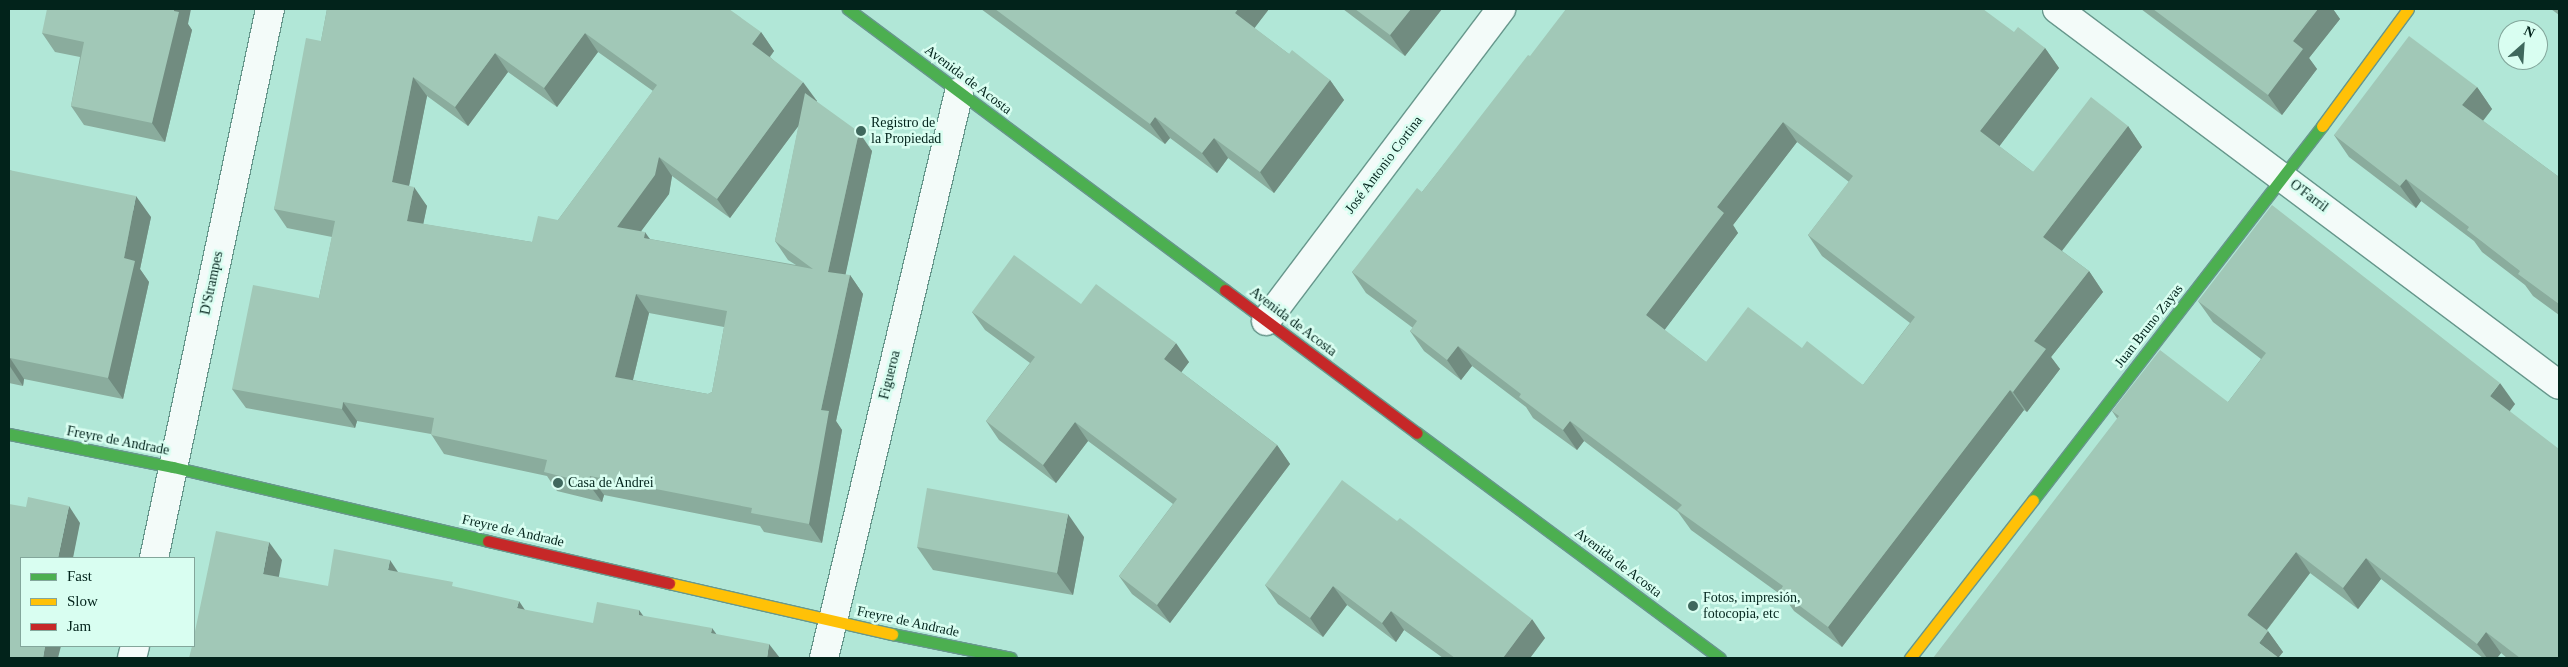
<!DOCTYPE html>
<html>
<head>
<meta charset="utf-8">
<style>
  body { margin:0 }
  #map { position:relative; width:2568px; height:667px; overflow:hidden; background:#b1e7d7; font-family:Georgia,serif }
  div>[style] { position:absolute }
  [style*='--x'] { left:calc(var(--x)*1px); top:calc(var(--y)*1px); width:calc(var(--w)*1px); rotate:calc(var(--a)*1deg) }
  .roads { filter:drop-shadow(1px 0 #67978c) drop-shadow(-1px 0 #67978c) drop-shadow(0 1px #67978c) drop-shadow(0 -1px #67978c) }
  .street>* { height:28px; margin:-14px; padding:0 14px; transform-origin:14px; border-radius:14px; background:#f3fbf9 }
  .fast>* { height:11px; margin:-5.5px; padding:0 5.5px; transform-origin:5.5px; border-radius:5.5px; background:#4caf50 }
  .slow>* { height:11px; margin:-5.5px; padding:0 5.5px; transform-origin:5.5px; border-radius:5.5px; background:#ffc107 }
  .jam>* { height:11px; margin:-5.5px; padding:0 5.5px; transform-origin:5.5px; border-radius:5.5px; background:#c62828 }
  .wall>* { inset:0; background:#8aac9d }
  .shaded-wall>* { inset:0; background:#718c80 }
  .building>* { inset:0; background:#a1c8b7 }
  .dots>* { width:14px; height:14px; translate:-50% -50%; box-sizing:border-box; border:2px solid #d9fef1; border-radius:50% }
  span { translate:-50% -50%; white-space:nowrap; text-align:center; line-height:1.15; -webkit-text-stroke:5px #d9fef1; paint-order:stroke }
  .street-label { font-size:14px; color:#02231b }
  .poi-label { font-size:14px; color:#02231b }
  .left { translate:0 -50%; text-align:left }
  .frame { position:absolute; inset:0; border:10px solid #02231b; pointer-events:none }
  .legend { position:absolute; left:20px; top:557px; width:175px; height:90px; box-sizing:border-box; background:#d9fef1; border:1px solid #83a69b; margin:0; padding:6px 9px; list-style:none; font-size:15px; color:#02231b }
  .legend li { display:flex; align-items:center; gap:10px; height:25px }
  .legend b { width:25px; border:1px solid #83a69b }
  .north { position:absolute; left:2498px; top:20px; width:50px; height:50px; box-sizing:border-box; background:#d9fef1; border:1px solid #83a69b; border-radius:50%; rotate:26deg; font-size:14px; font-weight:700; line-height:20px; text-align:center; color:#02231b }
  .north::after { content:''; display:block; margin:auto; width:18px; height:22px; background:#3f685d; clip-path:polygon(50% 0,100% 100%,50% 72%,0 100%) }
</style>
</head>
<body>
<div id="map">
  <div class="roads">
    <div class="street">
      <div style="--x:2057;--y:9;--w:627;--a:36.83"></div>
      <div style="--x:1266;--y:321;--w:391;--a:-53"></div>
      <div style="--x:154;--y:558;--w:561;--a:-78.07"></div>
      <div style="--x:132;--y:658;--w:12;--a:-76"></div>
      <div style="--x:824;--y:658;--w:582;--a:-76.58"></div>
    </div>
    <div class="fast">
      <div style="--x:848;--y:9;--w:470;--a:36.7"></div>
      <div style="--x:1417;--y:433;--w:377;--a:36.6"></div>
      <div style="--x:9;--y:434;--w:167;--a:11.4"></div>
      <div style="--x:173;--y:467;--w:324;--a:13.2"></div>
      <div style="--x:2033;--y:500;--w:473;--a:-52.3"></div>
      <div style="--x:892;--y:634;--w:121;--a:11.4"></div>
    </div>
    <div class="slow">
      <div style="--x:2322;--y:126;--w:145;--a:-53.7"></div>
      <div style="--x:669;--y:583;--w:229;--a:12.9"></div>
      <div style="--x:1910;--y:658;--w:200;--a:-52.1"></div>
    </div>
    <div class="jam">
      <div style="--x:1225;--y:290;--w:239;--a:36.7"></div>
      <div style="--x:488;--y:541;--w:186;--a:13.1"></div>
    </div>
  </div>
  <div class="wall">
    <div style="clip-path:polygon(evenodd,327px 9px,761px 32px,774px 51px,770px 57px,817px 101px,816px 101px,872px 151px,845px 275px,850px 275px,863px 294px,836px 421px,842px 430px,822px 543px,764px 532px,760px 526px,604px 495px,602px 502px,557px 491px,547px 476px,444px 454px,431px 434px,357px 421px,355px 428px,246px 408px,232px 389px,319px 298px,332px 237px,287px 228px,274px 209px,321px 41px,327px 9px,598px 52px,653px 91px,558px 220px,532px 242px,423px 224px,427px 206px,409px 186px,427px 96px,468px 126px,508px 72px,557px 107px,598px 52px,327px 9px,799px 125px,775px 241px,788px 260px,796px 265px,650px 239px,641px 231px,669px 194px,672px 176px,730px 218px,799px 125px,327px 9px,649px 313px,724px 327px,712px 392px,708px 394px,633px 380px,649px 313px)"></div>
    <div style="clip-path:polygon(981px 9px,1269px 9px,1254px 28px,1289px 54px,1330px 80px,1344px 100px,1274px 193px,1228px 158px,1217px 173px,1170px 138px,1165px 144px)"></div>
    <div style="clip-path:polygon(1343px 9px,1442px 9px,1405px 56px)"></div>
    <div style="clip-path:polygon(2141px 9px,2333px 9px,2340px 19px,2309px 58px,2317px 69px,2282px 115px)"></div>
    <div style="clip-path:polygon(2551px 9px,2559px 9px,2559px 15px)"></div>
    <div style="clip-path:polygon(188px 24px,192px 30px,165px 142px,84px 125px,71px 106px,80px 57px,55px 52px,42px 33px)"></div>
    <div style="clip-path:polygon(evenodd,2014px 32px,2045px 48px,2059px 68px,1999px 146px,2033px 172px,2128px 126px,2142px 147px,2062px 251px,2089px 271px,2103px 292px,2051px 357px,2060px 369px,2027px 412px,2024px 410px,1842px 647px,1794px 611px,1784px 597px,1691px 530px,1678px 512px,1584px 441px,1577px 450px,1533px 418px,1526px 407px,1472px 366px,1461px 380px,1424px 351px,1410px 331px,1413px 328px,1366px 293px,1352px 272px,1422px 192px,1530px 56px,2014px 32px,1797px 142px,1849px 182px,1808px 235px,1822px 256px,1910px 323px,1863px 385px,1802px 348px,1706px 362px,1664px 330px,1738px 233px,1733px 225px,1797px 142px)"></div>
    <div style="clip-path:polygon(2477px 87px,2492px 109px,2483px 121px,2559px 177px,2559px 315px,2533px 296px,2525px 285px,2482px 252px,2474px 241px,2421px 201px,2416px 208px,2349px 157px,2334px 135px)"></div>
    <div style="clip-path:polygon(9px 170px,151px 217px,140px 269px,149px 282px,123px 399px,24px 379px,23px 386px,9px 383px)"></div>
    <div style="clip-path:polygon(2198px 301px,2515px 404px,2510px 411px,2559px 658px,2507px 658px,2501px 653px,2497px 658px,2483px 658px,2381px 579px,2358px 609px,2310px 573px,2267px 630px,2283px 652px,2278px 658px,2112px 411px,2228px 402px,2261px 359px,2213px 322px)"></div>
    <div style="clip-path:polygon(1081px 304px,1189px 362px,1181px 372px,1277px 445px,1290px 464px,1170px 623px,1132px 594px,1119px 576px,1173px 504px,1088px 441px,1056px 483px,999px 440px,986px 421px,1030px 363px,985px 330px,972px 312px)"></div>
    <div style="clip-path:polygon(1397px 521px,1545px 638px,1530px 658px,1443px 658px,1404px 630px,1396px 642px,1347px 605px,1323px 637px,1278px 604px,1265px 585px)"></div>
    <div style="clip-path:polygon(1084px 537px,1073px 595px,933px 570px,917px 547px)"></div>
  </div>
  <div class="shaded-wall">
    <div style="clip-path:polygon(174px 9px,191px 9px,188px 24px,192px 30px,165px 142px,152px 123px)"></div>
    <div style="clip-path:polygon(1238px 9px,1269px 9px,1250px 34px,1235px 13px)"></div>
    <div style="clip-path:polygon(1411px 9px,1442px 9px,1405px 56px,1390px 35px)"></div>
    <div style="clip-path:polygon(2318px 9px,2333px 9px,2340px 19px,2309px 58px,2317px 69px,2282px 115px,2268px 95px,2293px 41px)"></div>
    <div style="clip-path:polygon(761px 32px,774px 51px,765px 63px,752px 44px)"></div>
    <div style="clip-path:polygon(585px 33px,598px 52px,557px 107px,544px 88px)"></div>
    <div style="clip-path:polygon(2045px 48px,2059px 68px,1995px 152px,1980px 131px)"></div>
    <div style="clip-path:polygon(495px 53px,508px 72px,468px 126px,455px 107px)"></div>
    <div style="clip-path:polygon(413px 77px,427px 96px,406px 201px,392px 182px)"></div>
    <div style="clip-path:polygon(1330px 80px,1344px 100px,1274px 193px,1260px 172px)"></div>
    <div style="clip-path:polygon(803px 82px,817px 101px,730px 218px,717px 199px)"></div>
    <div style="clip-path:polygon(2477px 87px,2492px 109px,2478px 127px,2462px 105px)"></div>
    <div style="clip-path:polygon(1155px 117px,1170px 138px,1165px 144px,1150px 124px)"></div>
    <div style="clip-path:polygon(1783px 122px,1797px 142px,1733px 225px,1738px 233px,1660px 336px,1646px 315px,1717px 207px)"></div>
    <div style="clip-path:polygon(2128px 126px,2142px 147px,2057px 257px,2043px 237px)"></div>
    <div style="clip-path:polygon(859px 132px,872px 151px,842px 291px,828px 272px)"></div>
    <div style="clip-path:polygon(1214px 138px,1228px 158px,1217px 173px,1202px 153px)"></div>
    <div style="clip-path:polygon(659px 157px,672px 176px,669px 194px,630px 246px,617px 227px)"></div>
    <div style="clip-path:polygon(2406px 179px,2421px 201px,2416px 208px,2400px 186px)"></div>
    <div style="clip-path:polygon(414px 187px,427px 206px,420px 240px,407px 221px)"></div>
    <div style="clip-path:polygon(136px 196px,151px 217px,140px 269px,149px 282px,123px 399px,108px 378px,124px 258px)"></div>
    <div style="clip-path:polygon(645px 232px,658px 251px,644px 238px)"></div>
    <div style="clip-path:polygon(2089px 271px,2103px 292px,2051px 357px,2060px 369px,2027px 412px,2013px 392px,2034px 341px)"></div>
    <div style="clip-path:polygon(850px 275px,863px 294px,836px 421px,842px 430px,822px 543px,809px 524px,821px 410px)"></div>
    <div style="clip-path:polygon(636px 294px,649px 313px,629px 396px,615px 377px)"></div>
    <div style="clip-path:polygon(1176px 343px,1189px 362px,1177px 378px,1164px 359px)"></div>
    <div style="clip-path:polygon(1458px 346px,1472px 366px,1461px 380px,1447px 360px)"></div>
    <div style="clip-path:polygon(10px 358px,24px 379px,23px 386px,9px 365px)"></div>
    <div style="clip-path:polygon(2500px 383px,2515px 404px,2505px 417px,2490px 396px)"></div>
    <div style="clip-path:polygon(2010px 390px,2024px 410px,1842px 647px,1828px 627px)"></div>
    <div style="clip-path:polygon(343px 402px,357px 421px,355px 428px,342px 409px)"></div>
    <div style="clip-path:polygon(1570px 421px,1584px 441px,1577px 450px,1563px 430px)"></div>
    <div style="clip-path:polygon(1075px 422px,1088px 441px,1056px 483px,1043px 465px)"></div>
    <div style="clip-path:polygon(1277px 445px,1290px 464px,1170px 623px,1157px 605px)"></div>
    <div style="clip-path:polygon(590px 476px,604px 495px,602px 502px,588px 483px)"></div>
    <div style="clip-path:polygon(69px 506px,80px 523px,73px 558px,58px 558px)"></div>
    <div style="clip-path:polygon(1068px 514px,1084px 537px,1073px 595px,1057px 573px)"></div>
    <div style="clip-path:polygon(269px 542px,282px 560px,276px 592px,263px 574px)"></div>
    <div style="clip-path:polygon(2296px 552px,2310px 573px,2262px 636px,2247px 615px)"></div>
    <div style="clip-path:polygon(2366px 558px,2381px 579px,2358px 609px,2343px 588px)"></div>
    <div style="clip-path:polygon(390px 560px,402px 578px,388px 570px)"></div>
    <div style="clip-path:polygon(1333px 586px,1347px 605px,1323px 637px,1310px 618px)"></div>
    <div style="clip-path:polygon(519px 601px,531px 619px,517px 608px)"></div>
    <div style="clip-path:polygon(639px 610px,652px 628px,639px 615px)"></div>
    <div style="clip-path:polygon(1391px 611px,1404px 630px,1396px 642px,1382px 623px)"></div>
    <div style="clip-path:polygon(1532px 619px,1545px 638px,1530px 658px,1503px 658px)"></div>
    <div style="clip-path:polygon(712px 628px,725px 646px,711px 633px)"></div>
    <div style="clip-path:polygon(2268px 631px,2283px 652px,2278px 658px,2259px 643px)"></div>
    <div style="clip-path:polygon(2486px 632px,2501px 653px,2497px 658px,2487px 658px,2477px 644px)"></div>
    <div style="clip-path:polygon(769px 644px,780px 658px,767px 658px)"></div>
    <div style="clip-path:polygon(45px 646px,61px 646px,58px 658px,43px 658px)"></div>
  </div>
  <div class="building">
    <div style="clip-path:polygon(47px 9px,174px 9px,174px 11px,179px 12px,152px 123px,71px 106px,84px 42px,42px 33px)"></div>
    <div style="clip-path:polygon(evenodd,327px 9px,729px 9px,761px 32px,752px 44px,803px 82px,717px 199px,659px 157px,655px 175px,617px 227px,645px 232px,644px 238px,813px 269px,775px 241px,805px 93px,859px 132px,828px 272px,850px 275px,821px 410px,829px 411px,809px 524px,751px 513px,752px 508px,590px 476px,588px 483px,544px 472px,547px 460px,431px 435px,434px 418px,343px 402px,342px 409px,232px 389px,253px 285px,319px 298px,335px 221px,274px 209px,306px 38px,321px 41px,327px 9px,585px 33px,657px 85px,558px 220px,538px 216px,532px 242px,407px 221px,414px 187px,392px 182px,413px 77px,455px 107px,495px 53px,544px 88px,585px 33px,327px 9px,636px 294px,727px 311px,712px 392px,708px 394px,615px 377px,636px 294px)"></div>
    <div style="clip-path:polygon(995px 9px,1238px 9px,1235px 13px,1289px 54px,1292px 50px,1330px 80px,1260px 172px,1214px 138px,1202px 153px,1155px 117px,1150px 124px)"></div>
    <div style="clip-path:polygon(1355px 9px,1411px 9px,1390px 35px)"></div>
    <div style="clip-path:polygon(evenodd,1566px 9px,1983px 9px,2014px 32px,2018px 27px,2045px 48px,1980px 131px,2033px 172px,2091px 97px,2128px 126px,2043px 237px,2089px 271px,2034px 341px,2046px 349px,2013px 392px,2010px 390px,1828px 627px,1780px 591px,1783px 586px,1677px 510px,1682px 505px,1570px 421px,1563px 430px,1519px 397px,1521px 394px,1458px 346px,1447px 360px,1410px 331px,1417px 321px,1352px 272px,1417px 188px,1422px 192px,1528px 55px,1530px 56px,1566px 9px,1783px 122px,1853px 176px,1808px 235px,1915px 317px,1863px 385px,1807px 341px,1802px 348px,1748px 307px,1706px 362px,1646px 315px,1724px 213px,1717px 207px,1783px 122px)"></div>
    <div style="clip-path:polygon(2153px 9px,2318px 9px,2293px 41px,2303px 49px,2268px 95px)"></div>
    <div style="clip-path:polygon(2409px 36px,2477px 87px,2462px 105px,2559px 177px,2559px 304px,2518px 274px,2520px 271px,2467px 230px,2469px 227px,2406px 179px,2400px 186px,2334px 135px)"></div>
    <div style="clip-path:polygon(9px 170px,136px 196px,124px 258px,135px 261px,108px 378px,10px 358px,9px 363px)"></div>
    <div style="clip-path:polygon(2272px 205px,2500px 383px,2490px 396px,2559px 449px,2559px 658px,2520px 658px,2486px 632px,2477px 644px,2366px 558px,2343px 588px,2296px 552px,2247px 615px,2268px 631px,2259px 643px,2279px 658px,1933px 658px,2119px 416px,2112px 411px,2160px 350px,2228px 402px,2266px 353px,2198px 301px)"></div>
    <div style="clip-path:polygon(1014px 255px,1081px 304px,1096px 284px,1176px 343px,1164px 359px,1277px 445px,1157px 605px,1119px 576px,1177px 499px,1075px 422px,1043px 465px,986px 421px,1035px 357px,972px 312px)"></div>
    <div style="clip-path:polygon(1342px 480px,1397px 521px,1400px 518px,1532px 619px,1503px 658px,1455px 658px,1391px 611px,1382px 623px,1333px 586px,1310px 618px,1265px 585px)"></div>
    <div style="clip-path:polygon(927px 488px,1068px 514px,1057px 573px,917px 547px)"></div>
    <div style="clip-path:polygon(28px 497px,69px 506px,58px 558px,21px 558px,21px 646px,45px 646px,43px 658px,9px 658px,9px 504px,26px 507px)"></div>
    <div style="clip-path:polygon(216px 531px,269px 542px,263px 574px,328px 586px,334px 549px,390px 560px,388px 570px,453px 582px,452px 586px,519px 601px,517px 608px,593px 623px,597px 602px,639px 610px,639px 615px,712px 628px,711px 633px,769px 644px,767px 658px,189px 658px,192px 646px,194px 646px,194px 636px)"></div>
  </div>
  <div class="dots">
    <div style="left:861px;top:131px;background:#3f685d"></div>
    <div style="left:558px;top:483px;background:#3f685d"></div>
    <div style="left:1693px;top:606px;background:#3f685d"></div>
  </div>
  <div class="street-label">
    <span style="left:968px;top:80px;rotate:37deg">Avenida de Acosta</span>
    <span style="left:1384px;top:165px;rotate:-53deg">José Antonio Cortina</span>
    <span style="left:2309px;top:196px;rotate:37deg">O'Farril</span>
    <span style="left:212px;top:283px;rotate:-78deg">D'Strampes</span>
    <span style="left:1293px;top:322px;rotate:37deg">Avenida de Acosta</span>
    <span style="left:2149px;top:326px;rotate:-52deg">Juan Bruno Zayas</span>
    <span style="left:890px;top:375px;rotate:-76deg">Figueroa</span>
    <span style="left:118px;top:441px;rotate:11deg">Freyre de Andrade</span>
    <span style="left:513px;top:531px;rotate:13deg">Freyre de Andrade</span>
    <span style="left:1618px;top:563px;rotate:37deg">Avenida de Acosta</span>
    <span style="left:908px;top:622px;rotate:12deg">Freyre de Andrade</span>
  </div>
  <div class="poi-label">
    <span class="left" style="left:871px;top:131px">Registro de<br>la Propiedad</span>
    <span class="left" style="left:568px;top:483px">Casa de Andrei</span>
    <span class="left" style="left:1703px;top:606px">Fotos, impresión,<br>fotocopia, etc</span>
  </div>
  <div class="frame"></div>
  <ul class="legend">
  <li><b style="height:6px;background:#4caf50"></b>Fast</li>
  <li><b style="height:6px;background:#ffc107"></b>Slow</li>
  <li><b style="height:6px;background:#c62828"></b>Jam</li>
  </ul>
  <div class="north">N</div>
</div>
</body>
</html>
